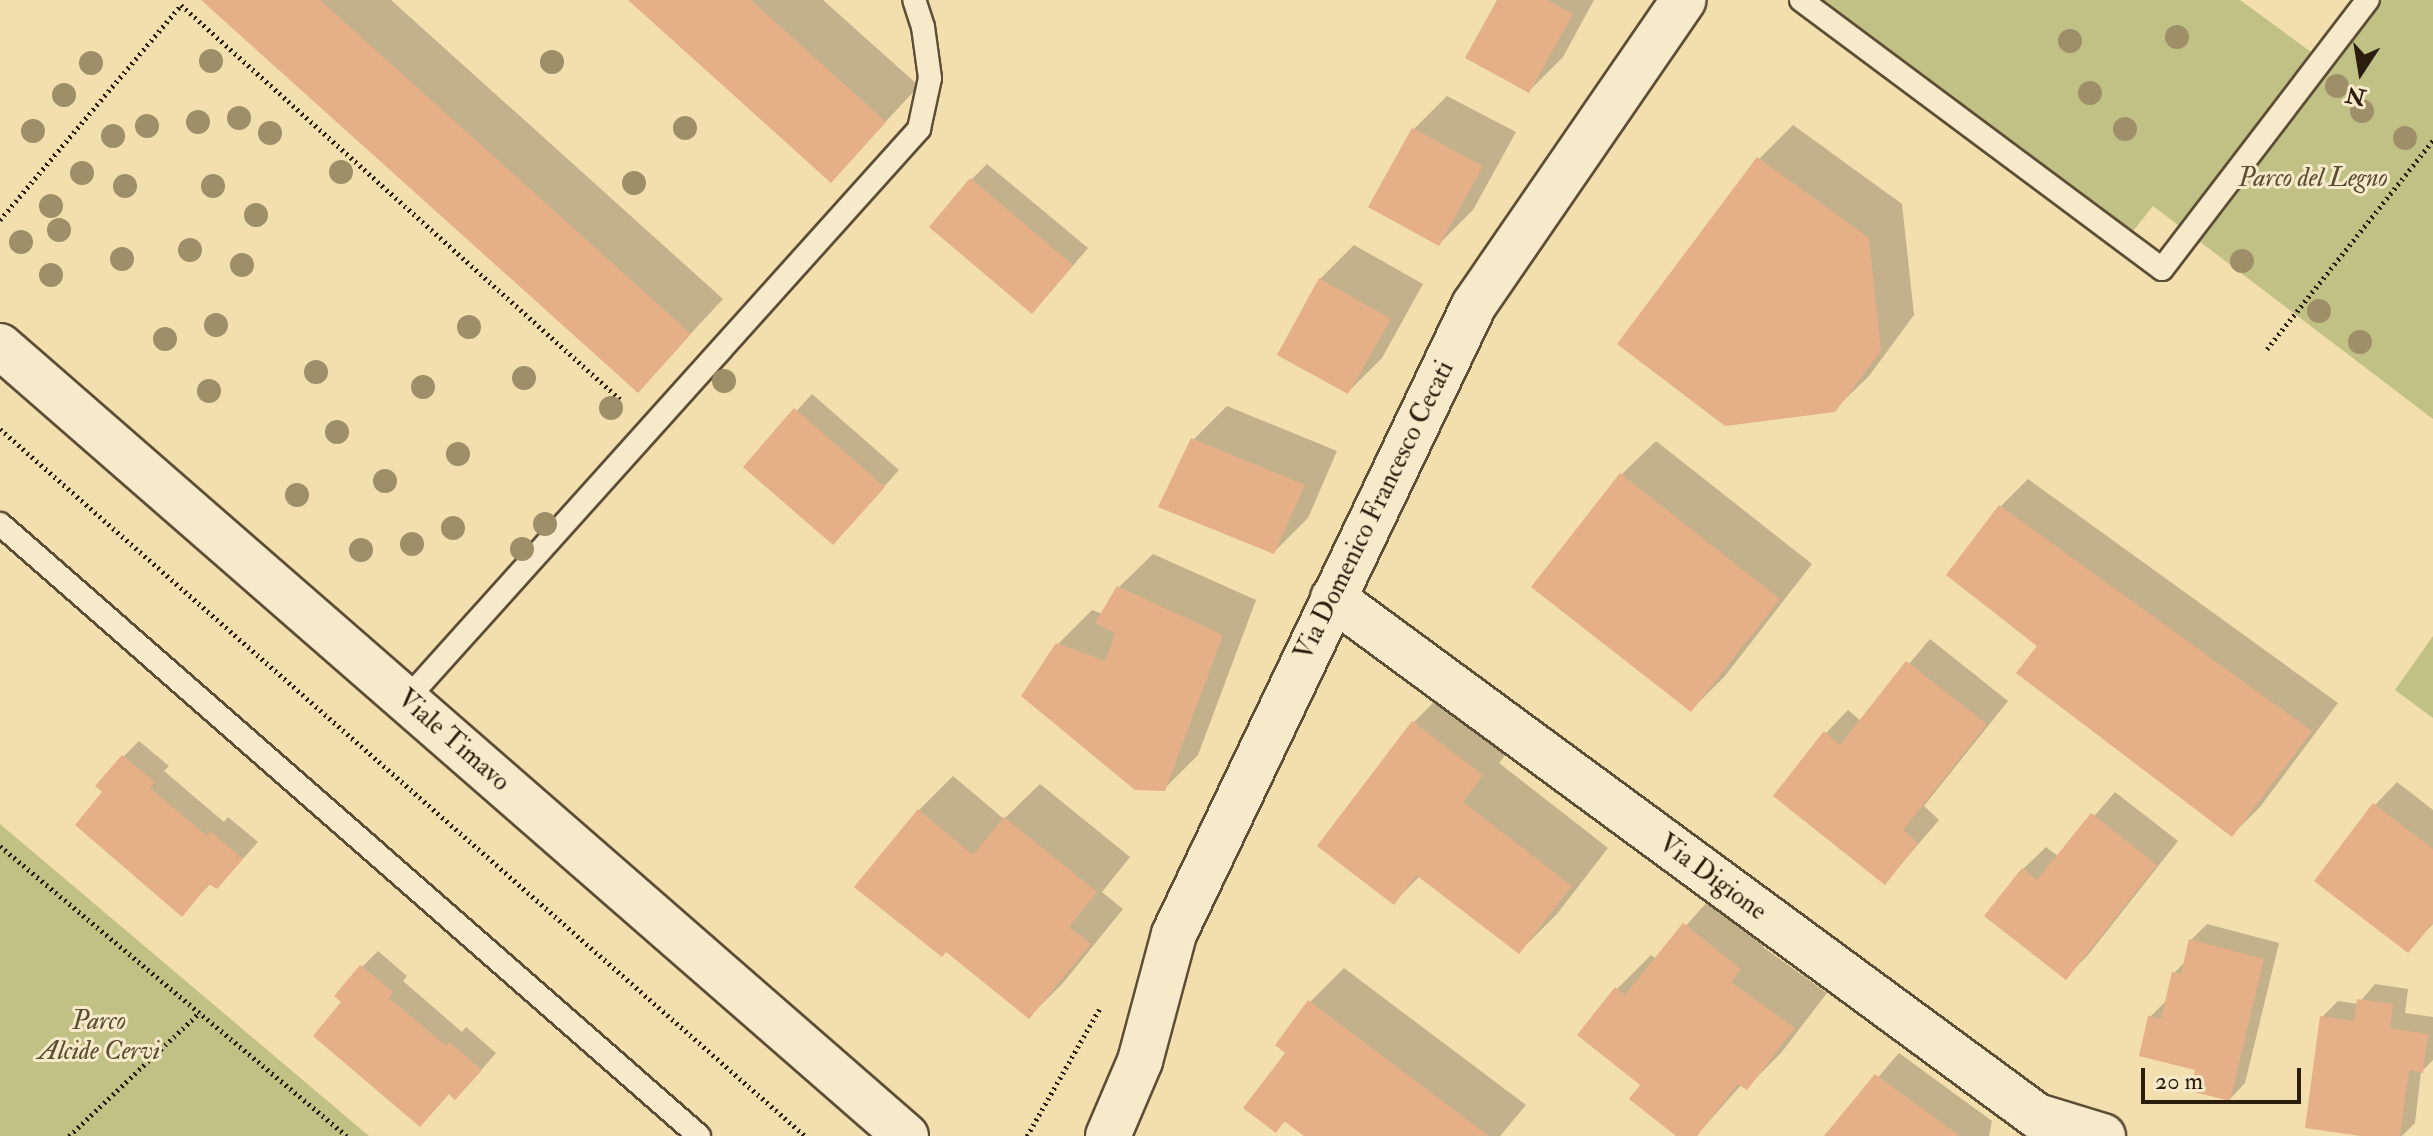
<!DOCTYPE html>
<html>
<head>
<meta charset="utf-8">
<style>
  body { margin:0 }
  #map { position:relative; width:2433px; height:1136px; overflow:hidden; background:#f3dead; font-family:"IM FELL Double Pica",serif }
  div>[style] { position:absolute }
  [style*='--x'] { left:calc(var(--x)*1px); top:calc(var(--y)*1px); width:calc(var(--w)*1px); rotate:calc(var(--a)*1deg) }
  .green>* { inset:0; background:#c1c085 }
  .shadow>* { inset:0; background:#0003 }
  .building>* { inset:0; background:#e5af88 }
  .path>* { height:5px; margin-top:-2.5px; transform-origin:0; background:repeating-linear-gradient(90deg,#2b1e0e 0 2px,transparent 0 6px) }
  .roads { filter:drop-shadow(2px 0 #5d4e36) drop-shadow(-2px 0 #5d4e36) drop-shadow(0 2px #5d4e36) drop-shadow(0 -2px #5d4e36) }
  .service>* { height:22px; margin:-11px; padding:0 11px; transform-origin:11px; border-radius:11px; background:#f7eaca }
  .minor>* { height:44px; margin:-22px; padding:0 22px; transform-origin:22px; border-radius:22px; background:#f7eaca }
  .tertiary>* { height:44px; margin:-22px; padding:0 22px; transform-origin:22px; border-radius:22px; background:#f7eaca }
  .secondary>* { height:44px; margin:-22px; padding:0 22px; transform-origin:22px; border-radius:22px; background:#f7eaca }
  .trees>* { width:24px; height:24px; margin:-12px; border-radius:50%; background:#9e8f69 }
  span { translate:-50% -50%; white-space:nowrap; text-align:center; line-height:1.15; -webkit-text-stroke:6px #f7eaca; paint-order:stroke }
  .park-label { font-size:26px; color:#584f32; font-style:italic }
  .street-label { font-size:26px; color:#2b1e0e }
  .north { position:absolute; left:2321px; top:32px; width:80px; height:80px; -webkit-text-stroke:6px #f7eaca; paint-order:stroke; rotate:192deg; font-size:22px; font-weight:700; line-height:32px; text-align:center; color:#2b1e0e }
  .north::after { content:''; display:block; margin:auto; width:28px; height:36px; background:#2b1e0e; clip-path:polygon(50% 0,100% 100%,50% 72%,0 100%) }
  .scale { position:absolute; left:2141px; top:1068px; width:160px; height:36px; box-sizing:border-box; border:4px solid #2b1e0e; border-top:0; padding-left:10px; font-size:24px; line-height:28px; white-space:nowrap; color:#2b1e0e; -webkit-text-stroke:6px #f7eaca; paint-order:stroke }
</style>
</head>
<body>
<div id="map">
  <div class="green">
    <div style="clip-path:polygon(1801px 0,2240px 0,2322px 60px,2368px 0,2433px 0,2433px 419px,2153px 206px,2129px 236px)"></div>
    <div style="clip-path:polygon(2433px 636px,2433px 718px,2395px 690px)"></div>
    <div style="clip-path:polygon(0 824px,369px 1136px,0 1136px)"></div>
  </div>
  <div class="shadow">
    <div style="clip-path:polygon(204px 0,391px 0,723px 299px,638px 390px)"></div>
    <div style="clip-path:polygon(631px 0,823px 0,919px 86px,831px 180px)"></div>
    <div style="clip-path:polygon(1499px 0,1594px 0,1563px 57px,1529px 91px)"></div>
    <div style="clip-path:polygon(1447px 96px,1516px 132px,1473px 210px,1439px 244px,1413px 130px)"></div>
    <div style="clip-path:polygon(1793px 125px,1902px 204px,1914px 315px,1869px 376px,1834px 410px,1759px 159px)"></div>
    <div style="clip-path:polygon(987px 164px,1088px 248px,1048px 295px,971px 180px)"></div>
    <div style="clip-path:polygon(1354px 245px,1423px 284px,1382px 358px,1348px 392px,1320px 279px)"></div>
    <div style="clip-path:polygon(812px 394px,899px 470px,848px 527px,746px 467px)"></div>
    <div style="clip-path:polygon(1227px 406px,1337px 451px,1308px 518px,1274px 552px,1193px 440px)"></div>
    <div style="clip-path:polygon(1656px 441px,1812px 564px,1725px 676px,1691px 710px,1622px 474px)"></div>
    <div style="clip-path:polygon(2028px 479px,2338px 703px,2260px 807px,2232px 835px,2040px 645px,2000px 507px)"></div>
    <div style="clip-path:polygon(1153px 554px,1256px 600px,1198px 755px,1164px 789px,1058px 644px,1092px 610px,1103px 614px,1118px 588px)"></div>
    <div style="clip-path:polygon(1930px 639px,2008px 701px,1924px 806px,1939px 820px,1885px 883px,1826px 733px,1848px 710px,1861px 721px)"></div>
    <div style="clip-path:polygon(1451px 685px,1519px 737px,1499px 763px,1608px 848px,1557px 914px,1519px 952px,1420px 876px,1394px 902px,1414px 722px)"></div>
    <div style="clip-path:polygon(139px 741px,169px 766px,164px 771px,224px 822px,228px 817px,258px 842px,232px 871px,211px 883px,182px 914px,105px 792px,123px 757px)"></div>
    <div style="clip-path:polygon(953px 776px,1004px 819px,1040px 784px,1130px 857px,1102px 892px,1123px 909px,1063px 983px,1029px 1017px,919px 810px)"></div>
    <div style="clip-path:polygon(2397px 782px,2433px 810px,2433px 924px,2408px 950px,2375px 805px)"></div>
    <div style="clip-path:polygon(2115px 792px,2178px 841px,2088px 955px,2065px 978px,2023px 869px,2046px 847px,2059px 857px)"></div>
    <div style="clip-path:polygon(1718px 890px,1773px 934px,1763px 947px,1827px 993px,1781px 1053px,1747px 1087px,1742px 1084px,1696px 1136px,1680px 1136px,1643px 1084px,1617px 989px,1651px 955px,1656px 959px)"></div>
    <div style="clip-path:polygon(2207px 924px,2279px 943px,2245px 1083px,2230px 1099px,2150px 1017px,2166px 1001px,2174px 973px,2186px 961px,2191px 940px)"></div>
    <div style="clip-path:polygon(378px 951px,407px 976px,403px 981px,462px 1032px,466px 1027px,496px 1053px,471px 1082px,344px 1002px,362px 967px)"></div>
    <div style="clip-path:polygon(1344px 968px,1526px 1105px,1500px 1136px,1308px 1136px,1286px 1120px,1276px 1130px,1287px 1052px,1310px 1002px)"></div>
    <div style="clip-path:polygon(2375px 984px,2408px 989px,2405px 1013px,2433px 1017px,2433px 1060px,2421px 1072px,2415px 1123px,2402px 1136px,2375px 1136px,2322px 1017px,2338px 1001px,2358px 1004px)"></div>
    <div style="clip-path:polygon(1899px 1053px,1992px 1121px,1989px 1136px,1827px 1136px)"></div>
  </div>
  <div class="building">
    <div style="clip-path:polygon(201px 0,320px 0,691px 334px,638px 393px)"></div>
    <div style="clip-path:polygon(628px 0,751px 0,886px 122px,831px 183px)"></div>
    <div style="clip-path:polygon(1497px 0,1547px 0,1573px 14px,1529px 93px,1465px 58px)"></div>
    <div style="clip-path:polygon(1412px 128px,1483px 166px,1439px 246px,1368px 207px)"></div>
    <div style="clip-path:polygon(1757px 157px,1869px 238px,1881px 351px,1835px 412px,1725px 426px,1617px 344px)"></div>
    <div style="clip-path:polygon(970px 178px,1073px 265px,1032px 314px,929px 227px)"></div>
    <div style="clip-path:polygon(1319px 278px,1391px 319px,1348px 394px,1277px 355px)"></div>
    <div style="clip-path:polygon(794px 408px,885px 487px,833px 545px,743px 467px)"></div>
    <div style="clip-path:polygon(1191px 438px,1305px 485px,1274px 554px,1158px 507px)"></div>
    <div style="clip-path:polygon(1620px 473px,1780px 599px,1691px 712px,1531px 587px)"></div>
    <div style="clip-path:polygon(1999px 505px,2312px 731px,2232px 837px,2016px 673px,2037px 646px,1946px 575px)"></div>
    <div style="clip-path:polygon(1117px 586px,1223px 635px,1165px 791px,1135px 790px,1021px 696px,1056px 643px,1105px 661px,1115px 633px,1095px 623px)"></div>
    <div style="clip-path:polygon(1906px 661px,1987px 724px,1903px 830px,1918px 843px,1885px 885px,1773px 796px,1824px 731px,1840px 745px)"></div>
    <div style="clip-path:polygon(1412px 721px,1483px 775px,1463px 802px,1572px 886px,1519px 954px,1416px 875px,1394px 905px,1317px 846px)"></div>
    <div style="clip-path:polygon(122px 755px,155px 782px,150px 788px,207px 836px,211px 832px,243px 859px,217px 889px,209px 884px,182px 917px,75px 825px,102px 792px,95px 786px)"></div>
    <div style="clip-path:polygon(2373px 803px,2433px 849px,2433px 923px,2408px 953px,2314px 881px)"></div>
    <div style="clip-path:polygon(918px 809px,973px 855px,1004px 817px,1097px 892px,1069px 927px,1091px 944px,1029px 1019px,946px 952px,942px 957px,854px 887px)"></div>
    <div style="clip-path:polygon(2091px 813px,2157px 865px,2066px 980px,1984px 916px,2022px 868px,2037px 880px)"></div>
    <div style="clip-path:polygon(1683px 923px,1741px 969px,1731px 982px,1795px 1028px,1747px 1090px,1738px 1084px,1697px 1136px,1676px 1136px,1629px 1099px,1640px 1085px,1577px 1035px,1615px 987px,1625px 995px)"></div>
    <div style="clip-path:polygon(2189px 939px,2264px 959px,2230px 1101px,2190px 1091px,2195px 1070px,2139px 1056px,2148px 1016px,2161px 1019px,2172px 972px,2181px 974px)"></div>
    <div style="clip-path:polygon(360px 965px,393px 992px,389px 998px,446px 1046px,449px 1042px,482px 1070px,455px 1100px,449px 1094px,420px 1127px,313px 1036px,341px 1002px,334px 996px)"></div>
    <div style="clip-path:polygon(2357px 999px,2393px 1004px,2390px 1028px,2428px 1034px,2423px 1073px,2409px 1070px,2400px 1136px,2361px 1136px,2305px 1128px,2320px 1016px,2354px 1021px)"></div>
    <div style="clip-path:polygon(1308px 1000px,1489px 1136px,1304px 1136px,1284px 1121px,1276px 1133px,1243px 1108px,1285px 1053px,1275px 1045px)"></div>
    <div style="clip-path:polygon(1875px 1074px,1960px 1136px,1824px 1136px)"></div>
  </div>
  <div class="path">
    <div style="--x:0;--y:220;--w:281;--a:-49.9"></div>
    <div style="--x:181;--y:5;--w:594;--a:41.93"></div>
    <div style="--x:2267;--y:349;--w:267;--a:-51.5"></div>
    <div style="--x:0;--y:429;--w:1071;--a:41.29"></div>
    <div style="--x:0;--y:846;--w:452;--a:39.9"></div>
    <div style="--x:69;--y:1136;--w:180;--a:-43.4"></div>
    <div style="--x:1027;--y:1136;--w:147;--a:-60.3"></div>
  </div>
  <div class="roads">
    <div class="service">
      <div style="--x:1801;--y:0;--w:450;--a:36.7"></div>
      <div style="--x:2162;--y:269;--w:339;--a:-52.6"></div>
      <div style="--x:0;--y:524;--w:929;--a:41.2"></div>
      <div style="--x:406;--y:700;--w:768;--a:-48.06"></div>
      <div style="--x:919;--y:129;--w:52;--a:-77.8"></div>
      <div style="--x:930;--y:78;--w:51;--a:-97.8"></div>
      <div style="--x:923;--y:27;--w:28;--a:-108"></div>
    </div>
    <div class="minor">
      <div style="--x:1333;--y:598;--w:874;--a:36.35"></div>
      <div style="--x:2037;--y:1116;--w:69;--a:16.9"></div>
    </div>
    <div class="tertiary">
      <div style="--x:1108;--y:1136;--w:82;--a:-66.9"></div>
      <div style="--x:1140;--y:1061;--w:131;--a:-75"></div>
      <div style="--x:1174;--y:934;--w:697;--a:-64.5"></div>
      <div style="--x:1474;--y:305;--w:370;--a:-55.5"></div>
    </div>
    <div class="secondary">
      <div style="--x:0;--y:346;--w:1202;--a:41.09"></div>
    </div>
  </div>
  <div class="trees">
    <div style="left:2177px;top:37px"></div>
    <div style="left:2070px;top:41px"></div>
    <div style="left:211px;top:61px"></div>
    <div style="left:552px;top:62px"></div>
    <div style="left:91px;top:63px"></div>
    <div style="left:2337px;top:86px"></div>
    <div style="left:2090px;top:93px"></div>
    <div style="left:64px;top:95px"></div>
    <div style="left:2362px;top:111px"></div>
    <div style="left:239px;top:118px"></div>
    <div style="left:198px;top:122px"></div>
    <div style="left:147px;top:126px"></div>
    <div style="left:685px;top:128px"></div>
    <div style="left:2125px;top:129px"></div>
    <div style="left:33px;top:131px"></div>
    <div style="left:270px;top:133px"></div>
    <div style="left:113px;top:136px"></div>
    <div style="left:2405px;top:138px"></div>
    <div style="left:341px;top:172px"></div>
    <div style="left:82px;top:173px"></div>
    <div style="left:634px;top:183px"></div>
    <div style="left:125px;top:186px"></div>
    <div style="left:213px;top:186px"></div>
    <div style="left:51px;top:206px"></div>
    <div style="left:256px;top:215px"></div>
    <div style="left:59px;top:230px"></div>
    <div style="left:21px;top:242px"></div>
    <div style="left:190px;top:250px"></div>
    <div style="left:122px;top:259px"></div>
    <div style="left:2242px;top:261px"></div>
    <div style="left:242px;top:265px"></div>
    <div style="left:51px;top:275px"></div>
    <div style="left:2319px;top:311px"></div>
    <div style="left:216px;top:325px"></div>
    <div style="left:469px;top:327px"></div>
    <div style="left:165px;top:339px"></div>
    <div style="left:2360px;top:342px"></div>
    <div style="left:316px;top:372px"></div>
    <div style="left:524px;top:378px"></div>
    <div style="left:724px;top:381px"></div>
    <div style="left:423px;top:387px"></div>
    <div style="left:209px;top:391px"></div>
    <div style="left:611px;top:408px"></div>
    <div style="left:337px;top:432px"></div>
    <div style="left:458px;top:454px"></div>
    <div style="left:385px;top:481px"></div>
    <div style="left:297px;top:495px"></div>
    <div style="left:545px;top:524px"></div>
    <div style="left:453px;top:528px"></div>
    <div style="left:412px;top:544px"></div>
    <div style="left:522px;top:549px"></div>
    <div style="left:361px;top:550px"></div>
  </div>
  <div class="park-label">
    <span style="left:2313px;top:179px">Parco del Legno</span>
    <span style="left:99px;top:1037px">Parco<br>Alcide Cervi</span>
  </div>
  <div class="street-label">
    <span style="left:1375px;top:511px;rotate:-64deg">Via Domenico Francesco Cecati</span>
    <span style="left:453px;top:741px;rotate:41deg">Viale Timavo</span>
    <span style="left:1712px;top:878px;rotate:36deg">Via Digione</span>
  </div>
  <div class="north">N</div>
  <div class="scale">20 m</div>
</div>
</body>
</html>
